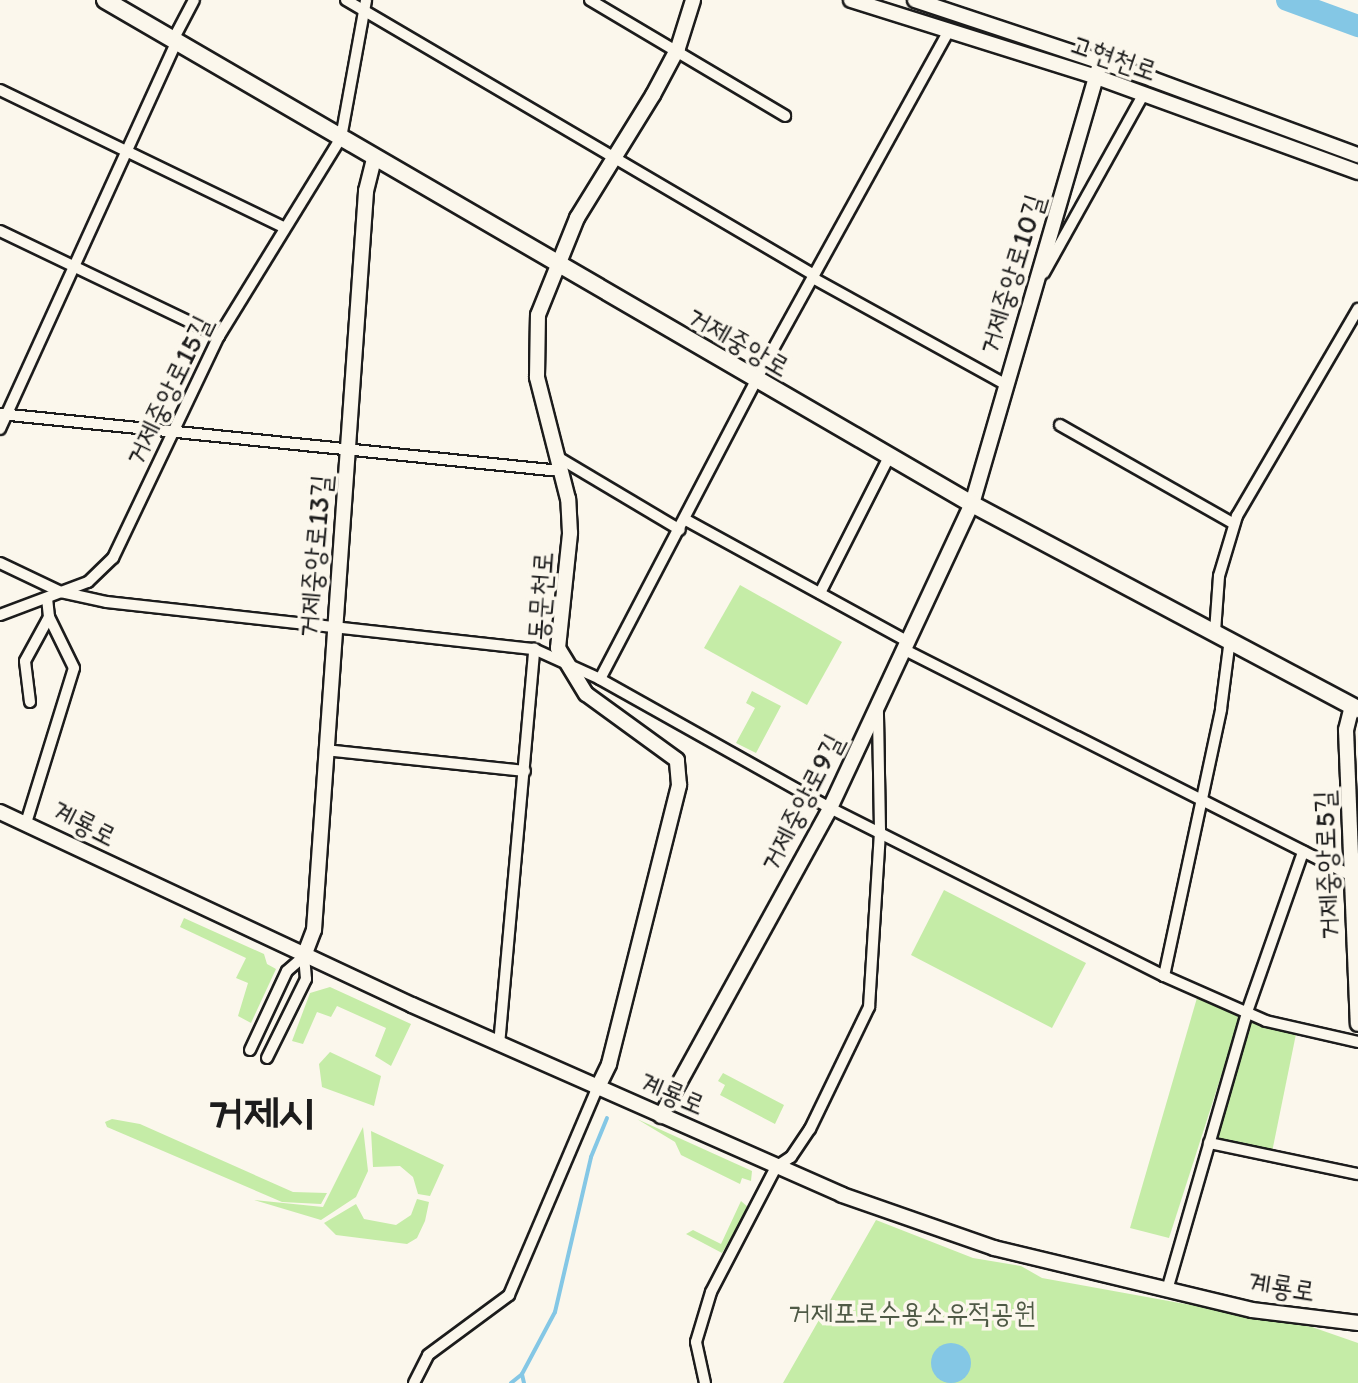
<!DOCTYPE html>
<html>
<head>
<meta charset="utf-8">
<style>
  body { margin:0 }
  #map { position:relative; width:1358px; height:1383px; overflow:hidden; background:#fbf7ec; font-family:Itim,"Poor Story",sans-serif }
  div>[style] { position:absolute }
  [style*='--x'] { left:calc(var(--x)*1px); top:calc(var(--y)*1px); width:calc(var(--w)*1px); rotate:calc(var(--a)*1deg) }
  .green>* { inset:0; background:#c5eca7 }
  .water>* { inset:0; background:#84c7e5 }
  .round { border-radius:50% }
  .stream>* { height:4px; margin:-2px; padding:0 2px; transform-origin:2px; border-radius:2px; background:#84c7e5 }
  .river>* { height:22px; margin:-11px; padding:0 11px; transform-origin:11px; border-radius:11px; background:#84c7e5 }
  .roads { filter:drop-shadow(2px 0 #1c1c1c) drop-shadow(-2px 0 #1c1c1c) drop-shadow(0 2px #1c1c1c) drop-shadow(0 -2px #1c1c1c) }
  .street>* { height:10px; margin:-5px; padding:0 5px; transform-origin:5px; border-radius:5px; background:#fbf7ec }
  .secondary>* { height:14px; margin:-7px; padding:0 7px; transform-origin:7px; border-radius:7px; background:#fbf7ec }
  .primary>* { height:16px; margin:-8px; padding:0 8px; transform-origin:8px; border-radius:8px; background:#fbf7ec }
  span { translate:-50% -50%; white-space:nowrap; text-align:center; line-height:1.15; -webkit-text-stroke:7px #fbf7ec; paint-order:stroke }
  .street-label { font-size:28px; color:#1c1c1c }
  .park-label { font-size:28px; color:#4f5a46 }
  .town-label { font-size:44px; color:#1c1c1c; font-weight:700 }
</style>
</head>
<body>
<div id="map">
  <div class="green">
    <div style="clip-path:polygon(740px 585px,842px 642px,807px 705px,704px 648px)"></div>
    <div style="clip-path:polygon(752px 691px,781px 706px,756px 753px,736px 743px,755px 708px,746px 703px)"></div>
    <div style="clip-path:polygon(944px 890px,1086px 963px,1052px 1028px,911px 955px)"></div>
    <div style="clip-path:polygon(184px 918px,264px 954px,267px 964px,276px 969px,251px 1023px,238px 1016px,248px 983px,236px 978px,246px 958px,180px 927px)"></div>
    <div style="clip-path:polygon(330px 987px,411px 1024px,391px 1066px,375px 1056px,386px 1028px,337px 1006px,331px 1017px,317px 1012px,303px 1044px,292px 1041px,310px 993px)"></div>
    <div style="clip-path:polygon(1199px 991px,1240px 1017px,1169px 1238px,1130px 1228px)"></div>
    <div style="clip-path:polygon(1247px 1012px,1297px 1029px,1271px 1157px,1209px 1143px)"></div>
    <div style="clip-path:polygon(330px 1052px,381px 1076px,374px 1106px,322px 1087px,319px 1064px)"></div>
    <div style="clip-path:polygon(723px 1073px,784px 1105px,775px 1124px,720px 1095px,725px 1085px,718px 1081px)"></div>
    <div style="clip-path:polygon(112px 1119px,140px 1124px,293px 1192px,327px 1193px,321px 1204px,282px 1202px,107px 1127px,105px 1122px)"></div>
    <div style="clip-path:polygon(637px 1119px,752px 1171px,751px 1181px,742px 1178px,740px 1184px,681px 1155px,675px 1142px)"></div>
    <div style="clip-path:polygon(363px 1127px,368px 1171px,356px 1197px,321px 1220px,254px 1200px,323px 1207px)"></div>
    <div style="clip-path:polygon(371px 1131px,444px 1165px,430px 1196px,418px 1194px,413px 1177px,400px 1166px,373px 1167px)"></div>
    <div style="clip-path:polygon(417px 1199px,429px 1202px,425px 1221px,417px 1238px,407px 1244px,336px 1235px,324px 1223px,356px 1204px,364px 1219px,396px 1225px,411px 1215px)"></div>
    <div style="clip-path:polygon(741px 1201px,749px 1208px,722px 1253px,686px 1234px,693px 1230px,721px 1244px)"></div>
    <div style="clip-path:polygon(876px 1220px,973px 1258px,1021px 1266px,1042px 1278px,1312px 1327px,1358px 1343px,1358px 1383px,783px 1383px)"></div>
  </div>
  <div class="water">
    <div class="round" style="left:931px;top:1343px;width:40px;height:40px"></div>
  </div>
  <div class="stream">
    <div style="--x:511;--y:1383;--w:14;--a:-39"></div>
    <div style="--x:524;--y:1383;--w:9;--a:-103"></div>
    <div style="--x:522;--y:1374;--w:70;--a:-62"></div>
    <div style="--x:555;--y:1312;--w:159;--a:-76.9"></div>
    <div style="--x:591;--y:1157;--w:42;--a:-67.7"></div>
  </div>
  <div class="river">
    <div style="--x:1287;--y:0;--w:76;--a:20.1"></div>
  </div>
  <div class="roads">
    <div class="street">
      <div style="--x:346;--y:0;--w:543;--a:30.44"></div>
      <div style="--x:590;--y:0;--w:227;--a:30.7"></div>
      <div style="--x:173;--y:40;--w:45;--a:-62.3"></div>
      <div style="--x:0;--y:90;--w:314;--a:25.8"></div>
      <div style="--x:0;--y:231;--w:243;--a:25.6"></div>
      <div style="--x:1044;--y:273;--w:204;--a:-60.9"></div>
      <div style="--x:813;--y:278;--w:219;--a:28.9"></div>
      <div style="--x:0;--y:414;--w:563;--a:5.81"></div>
      <div style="--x:1060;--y:425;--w:200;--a:29.6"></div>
      <div style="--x:0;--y:429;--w:425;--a:-65.5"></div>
      <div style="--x:556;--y:456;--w:144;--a:30.8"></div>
      <div style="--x:686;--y:520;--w:252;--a:28.7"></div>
      <div style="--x:0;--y:563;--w:68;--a:25.4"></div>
      <div style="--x:61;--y:592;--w:47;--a:12.3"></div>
      <div style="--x:107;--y:602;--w:430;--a:6.3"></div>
      <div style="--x:534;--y:649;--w:72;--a:24.4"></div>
      <div style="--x:600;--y:679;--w:264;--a:29.3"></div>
      <div style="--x:830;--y:808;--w:374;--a:26.7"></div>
      <div style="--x:1164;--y:976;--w:111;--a:23.8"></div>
      <div style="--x:1266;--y:1021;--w:94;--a:12.9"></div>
      <div style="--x:820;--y:593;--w:153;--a:-63.1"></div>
      <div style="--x:0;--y:615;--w:94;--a:-20.6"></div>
      <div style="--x:88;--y:582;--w:35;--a:-44"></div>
      <div style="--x:113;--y:558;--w:246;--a:-64.5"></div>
      <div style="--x:219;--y:336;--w:233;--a:-58.4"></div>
      <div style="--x:341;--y:138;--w:140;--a:-79.7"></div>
      <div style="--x:1215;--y:632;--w:56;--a:-85.9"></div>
      <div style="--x:1219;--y:576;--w:63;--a:-73.3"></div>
      <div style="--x:1237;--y:516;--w:240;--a:-59.7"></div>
      <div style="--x:903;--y:649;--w:508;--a:26.82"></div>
      <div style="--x:600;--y:679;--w:337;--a:-62.4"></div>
      <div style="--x:756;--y:380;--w:399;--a:-61.1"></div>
      <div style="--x:30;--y:702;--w:41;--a:-97"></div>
      <div style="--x:25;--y:661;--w:50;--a:-61.4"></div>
      <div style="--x:325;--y:750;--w:201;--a:6"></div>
      <div style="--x:26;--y:823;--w:162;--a:-72.8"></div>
      <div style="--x:74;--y:668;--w:57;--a:-116.1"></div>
      <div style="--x:49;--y:617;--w:19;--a:-96"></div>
      <div style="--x:1164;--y:976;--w:273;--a:-77.9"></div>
      <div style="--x:1221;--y:709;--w:71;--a:-82.7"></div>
      <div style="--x:499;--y:1045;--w:398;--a:-84.9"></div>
      <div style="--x:250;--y:1050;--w:87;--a:-64.9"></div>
      <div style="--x:287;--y:971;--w:23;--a:-41"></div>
      <div style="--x:304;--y:956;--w:23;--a:85"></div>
      <div style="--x:306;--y:979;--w:88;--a:116.3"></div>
      <div style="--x:1209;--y:1143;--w:152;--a:11.8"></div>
      <div style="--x:1167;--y:1290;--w:289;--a:-73.9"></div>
      <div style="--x:1247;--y:1012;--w:170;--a:-70.7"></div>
      <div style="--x:414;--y:1383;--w:31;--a:-63"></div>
      <div style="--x:428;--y:1355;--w:101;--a:-36.5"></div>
      <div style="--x:509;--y:1295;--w:224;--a:-66.9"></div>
      <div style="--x:705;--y:1383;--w:42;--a:-102.4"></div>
      <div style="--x:696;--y:1342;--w:52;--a:-73.3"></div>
      <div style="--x:711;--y:1292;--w:141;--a:-62.5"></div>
      <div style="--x:776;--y:1167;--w:18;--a:-34"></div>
      <div style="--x:791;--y:1157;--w:34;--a:-56"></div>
      <div style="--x:810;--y:1129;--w:136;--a:-64.2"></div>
      <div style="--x:869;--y:1007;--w:177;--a:-86.4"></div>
      <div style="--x:880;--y:830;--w:119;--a:-91"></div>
    </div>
    <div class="secondary">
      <div style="--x:851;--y:0;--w:255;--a:17.4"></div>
      <div style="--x:1094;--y:76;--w:281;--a:20"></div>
      <div style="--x:915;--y:0;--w:250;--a:18.4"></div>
      <div style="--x:1152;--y:79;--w:220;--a:20.3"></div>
      <div style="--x:1352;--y:706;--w:25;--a:104"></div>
      <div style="--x:1346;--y:730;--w:294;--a:87.7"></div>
      <div style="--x:0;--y:812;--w:455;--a:25.1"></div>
      <div style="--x:412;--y:1005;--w:470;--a:23.8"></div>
      <div style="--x:842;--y:1195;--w:161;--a:19.2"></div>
      <div style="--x:994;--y:1248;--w:265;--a:13.5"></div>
      <div style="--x:1252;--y:1310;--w:107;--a:7"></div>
      <div style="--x:304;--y:956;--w:28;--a:-69"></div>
      <div style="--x:314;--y:930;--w:741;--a:-85.97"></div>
      <div style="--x:366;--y:191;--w:33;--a:-76"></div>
      <div style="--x:597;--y:1089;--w:28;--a:-64"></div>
      <div style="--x:609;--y:1064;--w:288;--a:-75.9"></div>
      <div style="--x:679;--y:785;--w:25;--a:-95"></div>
      <div style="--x:677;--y:760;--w:112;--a:-144"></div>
      <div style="--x:586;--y:694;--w:54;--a:-121.3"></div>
      <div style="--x:558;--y:648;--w:116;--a:-84"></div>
      <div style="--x:570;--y:533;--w:34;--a:-93"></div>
      <div style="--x:568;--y:499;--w:126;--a:-104.3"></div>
      <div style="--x:537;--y:377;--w:62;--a:-89.1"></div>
      <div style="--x:538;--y:315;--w:105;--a:-68.1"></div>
      <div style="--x:577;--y:218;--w:145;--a:-58.3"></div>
      <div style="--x:653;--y:95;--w:53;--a:-62"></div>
      <div style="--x:678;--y:48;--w:50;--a:-72.6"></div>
      <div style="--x:661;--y:1116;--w:351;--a:-61.2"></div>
      <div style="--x:830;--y:808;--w:336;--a:-65"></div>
      <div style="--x:972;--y:504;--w:461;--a:-73.8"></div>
    </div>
    <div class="primary">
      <div style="--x:105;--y:0;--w:1003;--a:30.17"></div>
      <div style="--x:972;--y:504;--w:437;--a:28"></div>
    </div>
  </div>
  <div class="street-label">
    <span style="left:1114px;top:57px;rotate:19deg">고현천로</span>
    <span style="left:1011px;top:274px;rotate:-73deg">거제중앙로10길</span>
    <span style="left:739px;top:341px;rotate:30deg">거제중앙로</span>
    <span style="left:168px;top:390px;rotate:-64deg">거제중앙로15길</span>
    <span style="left:314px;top:556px;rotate:-85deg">거제중앙로13길</span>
    <span style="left:540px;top:596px;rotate:-86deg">동문천로</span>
    <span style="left:801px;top:802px;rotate:-63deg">거제중앙로9길</span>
    <span style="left:85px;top:823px;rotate:27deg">계룡로</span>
    <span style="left:1326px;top:865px;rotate:-92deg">거제중앙로5길</span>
    <span style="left:673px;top:1093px;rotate:23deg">계룡로</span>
    <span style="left:1282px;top:1286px;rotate:9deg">계룡로</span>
  </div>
  <div class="park-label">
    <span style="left:912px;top:1312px">거제포로수용소유적공원</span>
  </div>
  <div class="town-label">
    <span style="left:261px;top:1112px">거제시</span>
  </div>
</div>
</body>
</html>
